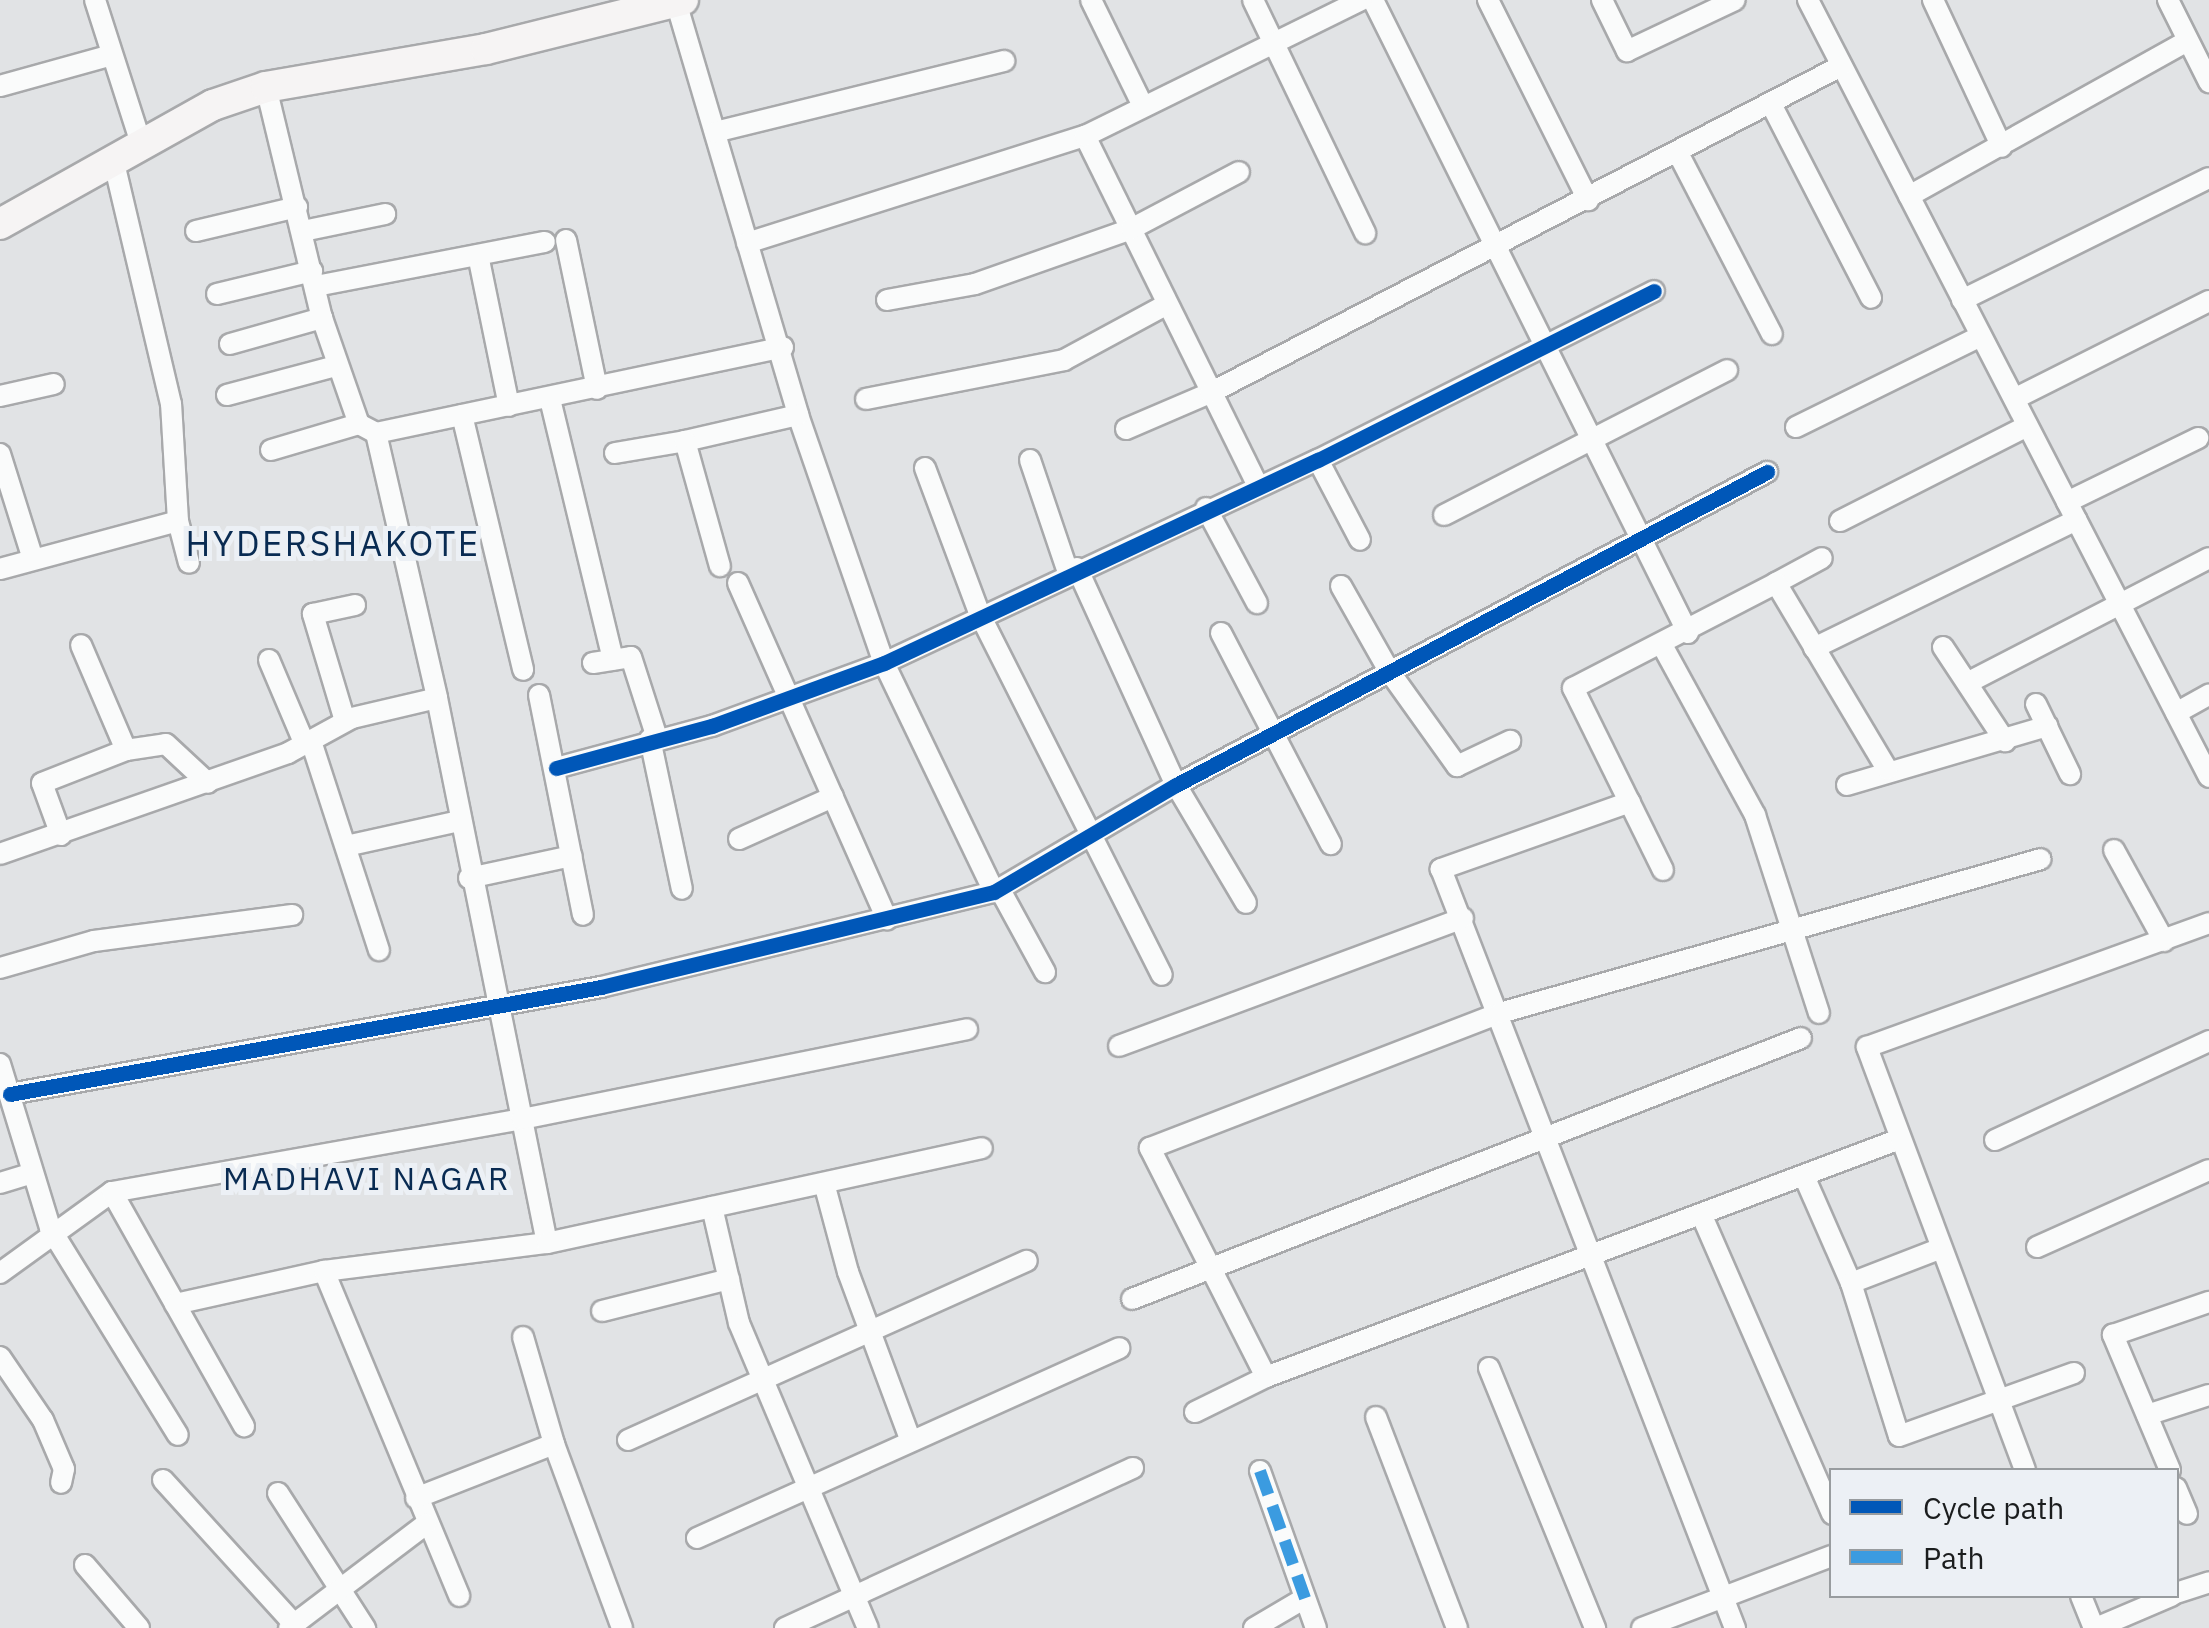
<!DOCTYPE html>
<html>
<head>
<meta charset="utf-8">
<style>
  body { margin:0 }
  #map { position:relative; width:2209px; height:1628px; overflow:hidden; background:#e1e3e5; font-family:"IBM Plex Sans",sans-serif }
  div>[style] { position:absolute }
  [style*='--x'] { left:calc(var(--x)*1px); top:calc(var(--y)*1px); width:calc(var(--w)*1px); rotate:calc(var(--a)*1deg) }
  .roads { filter:drop-shadow(2px 0 #a8a9ab) drop-shadow(-2px 0 #a8a9ab) drop-shadow(0 2px #a8a9ab) drop-shadow(0 -2px #a8a9ab) }
  .street>* { height:20px; margin:-10px; padding:0 10px; transform-origin:10px; border-radius:10px; background:#fafbfb }
  .secondary>* { height:30px; margin:-15px; padding:0 15px; transform-origin:15px; border-radius:15px; background:#f6f4f4 }
  .quiet>* { height:12px; margin-top:-6px; transform-origin:0; background:repeating-linear-gradient(90deg,#3b9be0 0 25px,transparent 0 37px) }
  .cycleway>* { height:15px; margin:-7.5px; padding:0 7.5px; transform-origin:7.5px; border-radius:7.5px; background:#0057b8 }
  span { translate:-50% -50%; white-space:nowrap; text-align:center; line-height:1.15; -webkit-text-stroke:10px #ecf0f5; paint-order:stroke }
  .neighbourhood-label { font-size:32px; color:#092b52; letter-spacing:2.5px }
  .quarter-label { font-size:35px; color:#092b52; letter-spacing:2.5px }
  .legend { position:absolute; left:1829px; top:1468px; width:350px; height:130px; box-sizing:border-box; background:#ecf0f5; border:2px solid #989c9f; margin:0; padding:12px 18px; list-style:none; font-size:30px; color:#1b1d1e }
  .legend li { display:flex; align-items:center; gap:20px; height:50px }
  .legend b { width:50px; border:2px solid #989c9f }
</style>
</head>
<body>
<div id="map">
  <div class="roads">
    <div class="street">
      <div style="--x:95;--y:0;--w:150;--a:72.2"></div>
      <div style="--x:1091;--y:0;--w:118;--a:63.9"></div>
      <div style="--x:1253;--y:0;--w:259;--a:64.3"></div>
      <div style="--x:1373;--y:0;--w:707;--a:63.54"></div>
      <div style="--x:1488;--y:0;--w:224;--a:63.4"></div>
      <div style="--x:1602;--y:0;--w:57;--a:63.9"></div>
      <div style="--x:1627;--y:51;--w:119;--a:-25.3"></div>
      <div style="--x:1808;--y:0;--w:874;--a:62.7"></div>
      <div style="--x:1933;--y:0;--w:162;--a:64.9"></div>
      <div style="--x:2168;--y:0;--w:92;--a:63.4"></div>
      <div style="--x:676;--y:2;--w:431;--a:73.5"></div>
      <div style="--x:798;--y:415;--w:262;--a:70.9"></div>
      <div style="--x:884;--y:663;--w:254;--a:64.3"></div>
      <div style="--x:0;--y:86;--w:116;--a:-15.5"></div>
      <div style="--x:266;--y:87;--w:238;--a:76.4"></div>
      <div style="--x:322;--y:318;--w:112;--a:70.8"></div>
      <div style="--x:1771;--y:104;--w:218;--a:62.7"></div>
      <div style="--x:715;--y:132;--w:298;--a:-13.8"></div>
      <div style="--x:1085;--y:136;--w:388;--a:63.7"></div>
      <div style="--x:1678;--y:153;--w:204;--a:62.6"></div>
      <div style="--x:1909;--y:196;--w:319;--a:-29.1"></div>
      <div style="--x:196;--y:231;--w:104;--a:-13.4"></div>
      <div style="--x:303;--y:231;--w:84;--a:-11.7"></div>
      <div style="--x:566;--y:240;--w:152;--a:78.2"></div>
      <div style="--x:747;--y:243;--w:355;--a:-17.6"></div>
      <div style="--x:1085;--y:136;--w:308;--a:-26.2"></div>
      <div style="--x:478;--y:255;--w:154;--a:78.4"></div>
      <div style="--x:316;--y:286;--w:233;--a:-10.9"></div>
      <div style="--x:217;--y:294;--w:98;--a:-13.6"></div>
      <div style="--x:887;--y:300;--w:89;--a:-10.3"></div>
      <div style="--x:975;--y:284;--w:165;--a:-19.4"></div>
      <div style="--x:1131;--y:229;--w:122;--a:-27.8"></div>
      <div style="--x:1962;--y:300;--w:275;--a:-26.3"></div>
      <div style="--x:230;--y:344;--w:96;--a:-15.8"></div>
      <div style="--x:227;--y:395;--w:113;--a:-14.9"></div>
      <div style="--x:0;--y:396;--w:55;--a:-12.5"></div>
      <div style="--x:2016;--y:398;--w:216;--a:-26.7"></div>
      <div style="--x:550;--y:399;--w:268;--a:76.4"></div>
      <div style="--x:866;--y:399;--w:202;--a:-11.1"></div>
      <div style="--x:1064;--y:360;--w:114;--a:-28.4"></div>
      <div style="--x:462;--y:415;--w:262;--a:76.5"></div>
      <div style="--x:1796;--y:427;--w:206;--a:-26.2"></div>
      <div style="--x:1126;--y:429;--w:91;--a:-23.2"></div>
      <div style="--x:1210;--y:393;--w:711;--a:-27.39"></div>
      <div style="--x:376;--y:433;--w:272;--a:77"></div>
      <div style="--x:437;--y:698;--w:556;--a:78.59"></div>
      <div style="--x:685;--y:441;--w:116;--a:-13"></div>
      <div style="--x:271;--y:450;--w:92;--a:-16.5"></div>
      <div style="--x:359;--y:424;--w:19;--a:28"></div>
      <div style="--x:376;--y:433;--w:416;--a:-11.9"></div>
      <div style="--x:615;--y:453;--w:71;--a:-9.7"></div>
      <div style="--x:685;--y:441;--w:130;--a:74.4"></div>
      <div style="--x:0;--y:454;--w:107;--a:72.6"></div>
      <div style="--x:1030;--y:460;--w:118;--a:71.3"></div>
      <div style="--x:1318;--y:460;--w:90;--a:62.3"></div>
      <div style="--x:925;--y:468;--w:157;--a:69.5"></div>
      <div style="--x:980;--y:615;--w:403;--a:63.2"></div>
      <div style="--x:2067;--y:502;--w:146;--a:-26"></div>
      <div style="--x:1206;--y:508;--w:108;--a:61.8"></div>
      <div style="--x:1444;--y:515;--w:318;--a:-27.1"></div>
      <div style="--x:178;--y:521;--w:43;--a:75.3"></div>
      <div style="--x:1840;--y:521;--w:210;--a:-26.9"></div>
      <div style="--x:1077;--y:568;--w:239;--a:65.5"></div>
      <div style="--x:1176;--y:785;--w:137;--a:59.3"></div>
      <div style="--x:0;--y:569;--w:184;--a:-15.1"></div>
      <div style="--x:178;--y:521;--w:117;--a:-93.4"></div>
      <div style="--x:171;--y:404;--w:253;--a:-103.3"></div>
      <div style="--x:738;--y:583;--w:368;--a:66.1"></div>
      <div style="--x:1776;--y:583;--w:52;--a:-28.5"></div>
      <div style="--x:1341;--y:586;--w:98;--a:60.5"></div>
      <div style="--x:1389;--y:671;--w:117;--a:54.4"></div>
      <div style="--x:1457;--y:766;--w:59;--a:-25.3"></div>
      <div style="--x:1221;--y:633;--w:238;--a:62.5"></div>
      <div style="--x:1662;--y:645;--w:194;--a:61.3"></div>
      <div style="--x:1755;--y:815;--w:208;--a:72.1"></div>
      <div style="--x:1943;--y:647;--w:113;--a:56.6"></div>
      <div style="--x:1814;--y:648;--w:292;--a:-26"></div>
      <div style="--x:269;--y:660;--w:92;--a:67"></div>
      <div style="--x:593;--y:663;--w:38;--a:-9"></div>
      <div style="--x:631;--y:657;--w:85;--a:72.2"></div>
      <div style="--x:1969;--y:682;--w:270;--a:-27.3"></div>
      <div style="--x:539;--y:695;--w:224;--a:78.7"></div>
      <div style="--x:2036;--y:704;--w:78;--a:64.1"></div>
      <div style="--x:2176;--y:713;--w:38;--a:-29"></div>
      <div style="--x:345;--y:721;--w:112;--a:-106.7"></div>
      <div style="--x:313;--y:614;--w:43;--a:-12.1"></div>
      <div style="--x:650;--y:739;--w:153;--a:78"></div>
      <div style="--x:311;--y:741;--w:220;--a:72"></div>
      <div style="--x:126;--y:750;--w:40;--a:-8.5"></div>
      <div style="--x:166;--y:744;--w:57;--a:42.9"></div>
      <div style="--x:556;--y:768;--w:162;--a:-15.1"></div>
      <div style="--x:712;--y:726;--w:183;--a:-20.1"></div>
      <div style="--x:884;--y:663;--w:479;--a:-25.1"></div>
      <div style="--x:1318;--y:460;--w:376;--a:-26.7"></div>
      <div style="--x:1847;--y:785;--w:209;--a:-16.4"></div>
      <div style="--x:1630;--y:802;--w:201;--a:160.5"></div>
      <div style="--x:1441;--y:869;--w:814;--a:68.83"></div>
      <div style="--x:61;--y:835;--w:55;--a:-110.1"></div>
      <div style="--x:42;--y:783;--w:90;--a:-21.4"></div>
      <div style="--x:126;--y:750;--w:114;--a:-113.2"></div>
      <div style="--x:739;--y:839;--w:103;--a:-24.1"></div>
      <div style="--x:346;--y:846;--w:116;--a:-12.5"></div>
      <div style="--x:2114;--y:850;--w:104;--a:61.2"></div>
      <div style="--x:0;--y:854;--w:305;--a:-19.3"></div>
      <div style="--x:288;--y:753;--w:73;--a:-28.7"></div>
      <div style="--x:352;--y:718;--w:87;--a:-13.2"></div>
      <div style="--x:1663;--y:870;--w:203;--a:-116.3"></div>
      <div style="--x:1573;--y:688;--w:229;--a:-27.3"></div>
      <div style="--x:1776;--y:583;--w:217;--a:59.2"></div>
      <div style="--x:469;--y:878;--w:105;--a:-12.1"></div>
      <div style="--x:999;--y:888;--w:96;--a:61.3"></div>
      <div style="--x:0;--y:968;--w:98;--a:-16"></div>
      <div style="--x:94;--y:941;--w:200;--a:-7.5"></div>
      <div style="--x:1119;--y:1046;--w:367;--a:-20.4"></div>
      <div style="--x:0;--y:1064;--w:171;--a:73"></div>
      <div style="--x:50;--y:1228;--w:243;--a:58.3"></div>
      <div style="--x:10;--y:1094;--w:601;--a:-10.26"></div>
      <div style="--x:601;--y:987;--w:404;--a:-13.6"></div>
      <div style="--x:994;--y:892;--w:211;--a:-30.5"></div>
      <div style="--x:1176;--y:785;--w:669;--a:-27.91"></div>
      <div style="--x:1995;--y:1140;--w:236;--a:-24.8"></div>
      <div style="--x:1804;--y:1176;--w:117;--a:66.3"></div>
      <div style="--x:1851;--y:1283;--w:160;--a:72.6"></div>
      <div style="--x:1899;--y:1436;--w:186;--a:-19.8"></div>
      <div style="--x:0;--y:1183;--w:30;--a:-17"></div>
      <div style="--x:824;--y:1183;--w:92;--a:74.9"></div>
      <div style="--x:848;--y:1272;--w:180;--a:69.6"></div>
      <div style="--x:112;--y:1192;--w:269;--a:60.6"></div>
      <div style="--x:712;--y:1207;--w:119;--a:76.9"></div>
      <div style="--x:739;--y:1323;--w:331;--a:67.1"></div>
      <div style="--x:1702;--y:1216;--w:325;--a:66.4"></div>
      <div style="--x:2037;--y:1247;--w:188;--a:-24.1"></div>
      <div style="--x:324;--y:1271;--w:352;--a:67.4"></div>
      <div style="--x:0;--y:1273;--w:138;--a:-35.9"></div>
      <div style="--x:112;--y:1192;--w:416;--a:-10.1"></div>
      <div style="--x:522;--y:1119;--w:454;--a:-11.4"></div>
      <div style="--x:1851;--y:1283;--w:94;--a:-21.1"></div>
      <div style="--x:1132;--y:1299;--w:718;--a:-21.31"></div>
      <div style="--x:175;--y:1304;--w:153;--a:-12.5"></div>
      <div style="--x:324;--y:1271;--w:225;--a:-7.2"></div>
      <div style="--x:547;--y:1243;--w:445;--a:-12.3"></div>
      <div style="--x:602;--y:1311;--w:131;--a:-14.1"></div>
      <div style="--x:523;--y:1337;--w:111;--a:73.8"></div>
      <div style="--x:554;--y:1444;--w:196;--a:69.7"></div>
      <div style="--x:0;--y:1357;--w:76;--a:55.7"></div>
      <div style="--x:43;--y:1420;--w:53;--a:66.8"></div>
      <div style="--x:64;--y:1469;--w:14;--a:102"></div>
      <div style="--x:1489;--y:1368;--w:281;--a:67.8"></div>
      <div style="--x:1266;--y:1377;--w:257;--a:-116.9"></div>
      <div style="--x:1150;--y:1148;--w:375;--a:-21.1"></div>
      <div style="--x:1500;--y:1013;--w:562;--a:-15.89"></div>
      <div style="--x:1195;--y:1412;--w:79;--a:-26.2"></div>
      <div style="--x:1266;--y:1377;--w:677;--a:-20.58"></div>
      <div style="--x:2147;--y:1415;--w:65;--a:-17.9"></div>
      <div style="--x:1376;--y:1417;--w:226;--a:69"></div>
      <div style="--x:628;--y:1440;--w:437;--a:-24.2"></div>
      <div style="--x:2025;--y:1470;--w:452;--a:-110.5"></div>
      <div style="--x:1867;--y:1047;--w:364;--a:-19.9"></div>
      <div style="--x:2170;--y:1470;--w:147;--a:-112.9"></div>
      <div style="--x:2113;--y:1335;--w:102;--a:-19"></div>
      <div style="--x:1260;--y:1471;--w:167;--a:70.4"></div>
      <div style="--x:163;--y:1480;--w:195;--a:47.7"></div>
      <div style="--x:2176;--y:1488;--w:28;--a:67"></div>
      <div style="--x:278;--y:1493;--w:161;--a:57.2"></div>
      <div style="--x:416;--y:1498;--w:148;--a:-21.4"></div>
      <div style="--x:697;--y:1538;--w:463;--a:-24.2"></div>
      <div style="--x:85;--y:1565;--w:83;--a:49.4"></div>
      <div style="--x:2176;--y:1593;--w:35;--a:-18"></div>
      <div style="--x:2081;--y:1596;--w:35;--a:68"></div>
      <div style="--x:289;--y:1628;--w:172;--a:-37.2"></div>
      <div style="--x:785;--y:1628;--w:383;--a:-24.7"></div>
      <div style="--x:1254;--y:1628;--w:59;--a:-30.5"></div>
      <div style="--x:1642;--y:1628;--w:203;--a:-20.8"></div>
      <div style="--x:2096;--y:1628;--w:82;--a:-23.1"></div>
    </div>
    <div class="secondary">
      <div style="--x:0;--y:224;--w:244;--a:-29.2"></div>
      <div style="--x:213;--y:105;--w:56;--a:-18.8"></div>
      <div style="--x:266;--y:87;--w:223;--a:-9.8"></div>
      <div style="--x:486;--y:49;--w:203;--a:-14"></div>
    </div>
  </div>
  <div class="quiet">
    <div style="--x:1260;--y:1471;--w:135;--a:70.5"></div>
  </div>
  <div class="cycleway">
    <div style="--x:556;--y:768;--w:162;--a:-15.1"></div>
    <div style="--x:712;--y:726;--w:183;--a:-20.1"></div>
    <div style="--x:884;--y:663;--w:479;--a:-25.1"></div>
    <div style="--x:1318;--y:460;--w:376;--a:-26.7"></div>
    <div style="--x:10;--y:1094;--w:601;--a:-10.26"></div>
    <div style="--x:601;--y:987;--w:404;--a:-13.6"></div>
    <div style="--x:994;--y:892;--w:211;--a:-30.5"></div>
    <div style="--x:1176;--y:785;--w:669;--a:-27.91"></div>
  </div>
  <div class="neighbourhood-label">
    <span style="left:367px;top:1178px">MADHAVI NAGAR</span>
  </div>
  <div class="quarter-label">
    <span style="left:333px;top:543px">HYDERSHAKOTE</span>
  </div>
  <ul class="legend">
  <li><b style="height:12px;background:#0057b8"></b>Cycle path</li>
  <li><b style="height:12px;background:#3b9be0"></b>Path</li>
  </ul>
</div>
</body>
</html>
